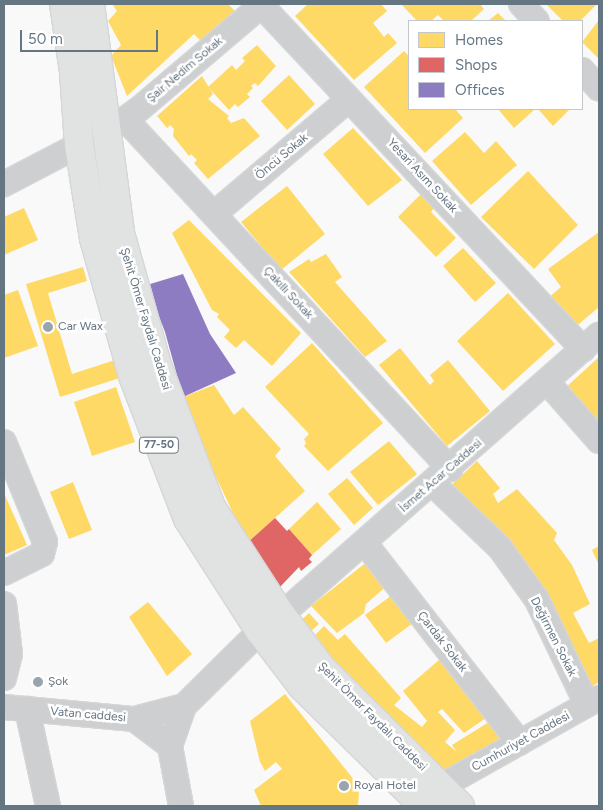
<!DOCTYPE html>
<html>
<head>
<meta charset="utf-8">
<style>
  body { margin:0 }
  #map { position:relative; width:603px; height:810px; overflow:hidden; background:#f9f9f9; font-family:Figtree,sans-serif }
  div>[style] { position:absolute }
  [style*='--x'] { left:calc(var(--x)*1px); top:calc(var(--y)*1px); width:calc(var(--w)*1px); rotate:calc(var(--a)*1deg) }
  .homes>* { inset:0; background:#ffd966 }
  .shops>* { inset:0; background:#e06666 }
  .offices>* { inset:0; background:#8e7cc3 }
  .roads { filter:drop-shadow(1px 0 #d5d6d7) drop-shadow(-1px 0 #d5d6d7) drop-shadow(0 1px #d5d6d7) drop-shadow(0 -1px #d5d6d7) }
  .minor>* { height:24px; margin:-12px; padding:0 12px; transform-origin:12px; border-radius:12px; background:#cecfd0 }
  .major>* { height:28px; margin:-14px; padding:0 14px; transform-origin:14px; border-radius:14px; background:#e1e2e2 }
  .dots>* { width:14px; height:14px; translate:-50% -50%; box-sizing:border-box; border:2px solid #fff; border-radius:50% }
  span { translate:-50% -50%; white-space:nowrap; text-align:center; line-height:1.15; -webkit-text-stroke:5px #fff; paint-order:stroke }
  .shield-label span { padding:1px 4px; background:#fff; border:1px solid; border-radius:4px; -webkit-text-stroke-width:0 }
  .shield-label { font-size:11px; color:#657683; font-weight:700 }
  .street-label { font-size:12px; color:#657683 }
  .poi-label { font-size:12px; color:#657683 }
  .left { translate:0 -50%; text-align:left }
  .frame { position:absolute; inset:0; border:5px solid #657683; pointer-events:none }
  .legend { position:absolute; left:408px; top:20px; width:175px; height:90px; box-sizing:border-box; background:#fff; border:1px solid #c1c8cd; margin:0; padding:6px 9px; list-style:none; font-size:15px; color:#657683 }
  .legend li { display:flex; align-items:center; gap:10px; height:25px }
  .legend b { width:25px; border:1px solid #c1c8cd }
  .scale { position:absolute; left:20px; top:30px; width:138px; height:22px; box-sizing:border-box; border:2px solid #657683; border-top:0; padding-left:6px; font-size:15px; line-height:18px; white-space:nowrap; color:#657683; -webkit-text-stroke:4px #fff; paint-order:stroke }
</style>
</head>
<body>
<div id="map">
  <div class="homes">
    <div style="clip-path:polygon(112px 4px,228px 4px,235px 11px,201px 41px,194px 34px,127px 96px,111px 56px,121px 45px,108px 21px,117px 11px)"></div>
    <div style="clip-path:polygon(308px 4px,381px 4px,387px 11px,373px 23px,384px 37px,388px 33px,397px 43px,354px 80px,295px 16px)"></div>
    <div style="clip-path:polygon(480px 4px,484px 9px,471px 21px,444px 21px,438px 15px,431px 21px,417px 21px,402px 5px)"></div>
    <div style="clip-path:polygon(546px 4px,597px 4px,580px 21px,563px 21px)"></div>
    <div style="clip-path:polygon(498px 13px,506px 21px,488px 21px)"></div>
    <div style="clip-path:polygon(599px 20px,599px 59px,582px 42px)"></div>
    <div style="clip-path:polygon(257px 45px,276px 66px,258px 86px,255px 83px,251px 86px,253px 88px,247px 94px,250px 97px,238px 107px,235px 104px,229px 110px,208px 87px,232px 65px,236px 70px,245px 61px,242px 58px)"></div>
    <div style="clip-path:polygon(404px 51px,409px 56px,409px 109px,455px 109px,463px 118px,425px 153px,364px 87px)"></div>
    <div style="clip-path:polygon(289px 75px,315px 104px,287px 130px,261px 101px)"></div>
    <div style="clip-path:polygon(202px 76px,213px 94px,208px 99px,229px 116px,227px 118px,231px 123px,244px 118px,260px 136px,208px 179px,194px 163px,197px 160px,191px 154px,189px 156px,173px 136px,174px 129px,170px 125px,167px 128px,157px 116px)"></div>
    <div style="clip-path:polygon(498px 109px,535px 109px,514px 128px)"></div>
    <div style="clip-path:polygon(538px 109px,570px 109px,553px 126px)"></div>
    <div style="clip-path:polygon(353px 128px,402px 180px,368px 206px,323px 154px)"></div>
    <div style="clip-path:polygon(465px 132px,484px 153px,496px 141px,517px 165px,471px 205px,432px 161px)"></div>
    <div style="clip-path:polygon(528px 171px,578px 225px,534px 269px,481px 217px)"></div>
    <div style="clip-path:polygon(287px 186px,325px 234px,281px 270px,241px 222px)"></div>
    <div style="clip-path:polygon(421px 194px,434px 208px,431px 212px,456px 238px,436px 257px,398px 217px)"></div>
    <div style="clip-path:polygon(24px 208px,38px 240px,4px 255px,4px 217px)"></div>
    <div style="clip-path:polygon(189px 220px,301px 333px,272px 366px,244px 340px,236px 348px,224px 337px,230px 330px,217px 317px,219px 314px,212px 310px,172px 233px)"></div>
    <div style="clip-path:polygon(599px 232px,599px 307px,573px 329px,547px 299px,561px 287px,548px 269px)"></div>
    <div style="clip-path:polygon(463px 248px,496px 283px,475px 302px,443px 266px)"></div>
    <div style="clip-path:polygon(326px 254px,342px 277px,335px 282px,387px 341px,365px 357px,289px 272px,309px 259px,311px 262px)"></div>
    <div style="clip-path:polygon(83px 267px,87px 281px,48px 293px,72px 374px,115px 360px,120px 378px,60px 397px,26px 284px)"></div>
    <div style="clip-path:polygon(18px 290px,38px 346px,4px 358px,4px 295px)"></div>
    <div style="clip-path:polygon(508px 293px,555px 344px,503px 391px,457px 341px)"></div>
    <div style="clip-path:polygon(312px 343px,383px 423px,328px 471px,304px 446px,306px 443px,304px 439px,309px 434px,265px 387px)"></div>
    <div style="clip-path:polygon(400px 348px,430px 385px,434px 381px,430px 375px,448px 360px,490px 411px,447px 446px,379px 365px)"></div>
    <div style="clip-path:polygon(599px 357px,599px 429px,564px 389px)"></div>
    <div style="clip-path:polygon(214px 385px,234px 415px,243px 407px,281px 449px,275px 456px,305px 491px,247px 543px,202px 447px,183px 397px)"></div>
    <div style="clip-path:polygon(116px 387px,135px 442px,92px 456px,74px 402px)"></div>
    <div style="clip-path:polygon(389px 441px,417px 474px,378px 505px,350px 472px)"></div>
    <div style="clip-path:polygon(477px 461px,500px 488px,493px 494px,498px 503px,517px 489px,557px 533px,554px 540px,572px 565px,590px 604px,573px 613px,589px 643px,599px 638px,599px 682px,591px 687px,448px 488px)"></div>
    <div style="clip-path:polygon(347px 478px,373px 508px,354px 525px,328px 494px)"></div>
    <div style="clip-path:polygon(73px 482px,92px 530px,69px 539px,50px 492px)"></div>
    <div style="clip-path:polygon(4px 493px,27px 545px,4px 555px)"></div>
    <div style="clip-path:polygon(317px 502px,341px 529px,312px 555px,289px 529px)"></div>
    <div style="clip-path:polygon(599px 546px,599px 565px,592px 550px)"></div>
    <div style="clip-path:polygon(368px 561px,389px 584px,366px 604px,364px 613px,337px 633px,311px 606px)"></div>
    <div style="clip-path:polygon(392px 595px,413px 623px,386px 643px,365px 615px)"></div>
    <div style="clip-path:polygon(148px 602px,192px 654px,167px 676px,129px 617px)"></div>
    <div style="clip-path:polygon(309px 613px,319px 624px,308px 634px,298px 623px)"></div>
    <div style="clip-path:polygon(324px 626px,338px 640px,345px 634px,401px 698px,394px 705px,422px 727px,427px 721px,403px 691px,439px 660px,486px 718px,464px 733px,442px 709px,438px 712px,455px 730px,445px 742px,457px 752px,452px 745px,489px 722px,501px 741px,446px 772px,321px 652px,326px 649px,315px 635px)"></div>
    <div style="clip-path:polygon(285px 694px,355px 781px,359px 791px,358px 806px,261px 806px,254px 790px,282px 769px,276px 762px,265px 771px,260px 762px,250px 721px)"></div>
  </div>
  <div class="shops">
    <div style="clip-path:polygon(275px 518px,287px 531px,289px 529px,312px 555px,309px 559px,312px 562px,301px 571px,299px 567px,279px 588px,247px 543px)"></div>
  </div>
  <div class="offices">
    <div style="clip-path:polygon(183px 274px,210px 334px,236px 373px,183px 397px,165px 332px,147px 285px)"></div>
  </div>
  <div class="roads">
    <div class="minor">
      <div style="--x:260;--y:4;--w:473;--a:46.9"></div>
      <div style="--x:521;--y:4;--w:23;--a:47"></div>
      <div style="--x:582;--y:70;--w:25;--a:48"></div>
      <div style="--x:125;--y:119;--w:478;--a:47.1"></div>
      <div style="--x:112;--y:128;--w:32;--a:-35"></div>
      <div style="--x:138;--y:110;--w:164;--a:-40.3"></div>
      <div style="--x:4;--y:184;--w:85;--a:-27.5"></div>
      <div style="--x:214;--y:214;--w:177;--a:-40.4"></div>
      <div style="--x:548;--y:383;--w:77;--a:48.7"></div>
      <div style="--x:4;--y:442;--w:108;--a:67.7"></div>
      <div style="--x:45;--y:542;--w:12;--a:104"></div>
      <div style="--x:42;--y:554;--w:42;--a:153.4"></div>
      <div style="--x:433;--y:484;--w:93;--a:43.7"></div>
      <div style="--x:500;--y:548;--w:64;--a:54.6"></div>
      <div style="--x:537;--y:600;--w:116;--a:64.5"></div>
      <div style="--x:364;--y:542;--w:254;--a:52.2"></div>
      <div style="--x:4;--y:604;--w:50;--a:83.2"></div>
      <div style="--x:10;--y:654;--w:25;--a:104"></div>
      <div style="--x:281;--y:615;--w:424;--a:-41.4"></div>
      <div style="--x:4;--y:707;--w:131;--a:5.3"></div>
      <div style="--x:134;--y:719;--w:52;--a:-14.6"></div>
      <div style="--x:184;--y:706;--w:107;--a:-44.6"></div>
      <div style="--x:27;--y:709;--w:99;--a:77.8"></div>
      <div style="--x:134;--y:719;--w:45;--a:36.9"></div>
      <div style="--x:426;--y:795;--w:198;--a:-29.3"></div>
      <div style="--x:181;--y:806;--w:61;--a:-100.4"></div>
      <div style="--x:170;--y:746;--w:42;--a:-70.7"></div>
    </div>
    <div class="major">
      <div style="--x:64;--y:4;--w:69;--a:81.6"></div>
      <div style="--x:74;--y:72;--w:73;--a:86.1"></div>
      <div style="--x:79;--y:145;--w:95;--a:80.9"></div>
      <div style="--x:94;--y:239;--w:142;--a:74.1"></div>
      <div style="--x:133;--y:376;--w:153;--a:69"></div>
      <div style="--x:188;--y:519;--w:133;--a:57.3"></div>
      <div style="--x:260;--y:631;--w:69;--a:52.6"></div>
      <div style="--x:302;--y:686;--w:171;--a:44.5"></div>
      <div style="--x:90;--y:4;--w:231;--a:82.5"></div>
      <div style="--x:120;--y:233;--w:140;--a:74.3"></div>
      <div style="--x:158;--y:368;--w:149;--a:69.1"></div>
      <div style="--x:211;--y:507;--w:129;--a:57.1"></div>
      <div style="--x:281;--y:615;--w:68;--a:52.8"></div>
      <div style="--x:322;--y:669;--w:194;--a:44.8"></div>
    </div>
  </div>
  <div class="dots">
    <div style="left:48px;top:327px;background:#99a4ac"></div>
    <div style="left:38px;top:682px;background:#99a4ac"></div>
    <div style="left:344px;top:786px;background:#99a4ac"></div>
  </div>
  <div class="shield-label">
    <span style="left:159px;top:445px">77-50</span>
  </div>
  <div class="street-label">
    <span style="left:185px;top:70px;rotate:-40deg">Şair Nedim Sokak</span>
    <span style="left:282px;top:157px;rotate:-40deg">Öncü Sokak</span>
    <span style="left:422px;top:176px;rotate:47deg">Yesari Asım Sokak</span>
    <span style="left:288px;top:293px;rotate:47deg">Çakıllı Sokak</span>
    <span style="left:145px;top:319px;rotate:73deg">Şehit Ömer Faydalı Caddesi</span>
    <span style="left:441px;top:476px;rotate:-41deg">İsmet Acar Caddesi</span>
    <span style="left:553px;top:637px;rotate:63deg">Değirmen Sokak</span>
    <span style="left:442px;top:642px;rotate:52deg">Çardak Sokak</span>
    <span style="left:88px;top:715px;rotate:5deg">Vatan caddesi</span>
    <span style="left:372px;top:717px;rotate:45deg">Şehit Ömer Faydalı Caddesi</span>
    <span style="left:521px;top:742px;rotate:-29deg">Cumhuriyet Caddesi</span>
  </div>
  <div class="poi-label">
    <span class="left" style="left:58px;top:327px">Car Wax</span>
    <span class="left" style="left:48px;top:682px">Şok</span>
    <span class="left" style="left:354px;top:786px">Royal Hotel</span>
  </div>
  <div class="frame"></div>
  <ul class="legend">
  <li><b style="height:14px;background:#ffd966"></b>Homes</li>
  <li><b style="height:14px;background:#e06666"></b>Shops</li>
  <li><b style="height:14px;background:#8e7cc3"></b>Offices</li>
  </ul>
  <div class="scale">50 m</div>
</div>
</body>
</html>
